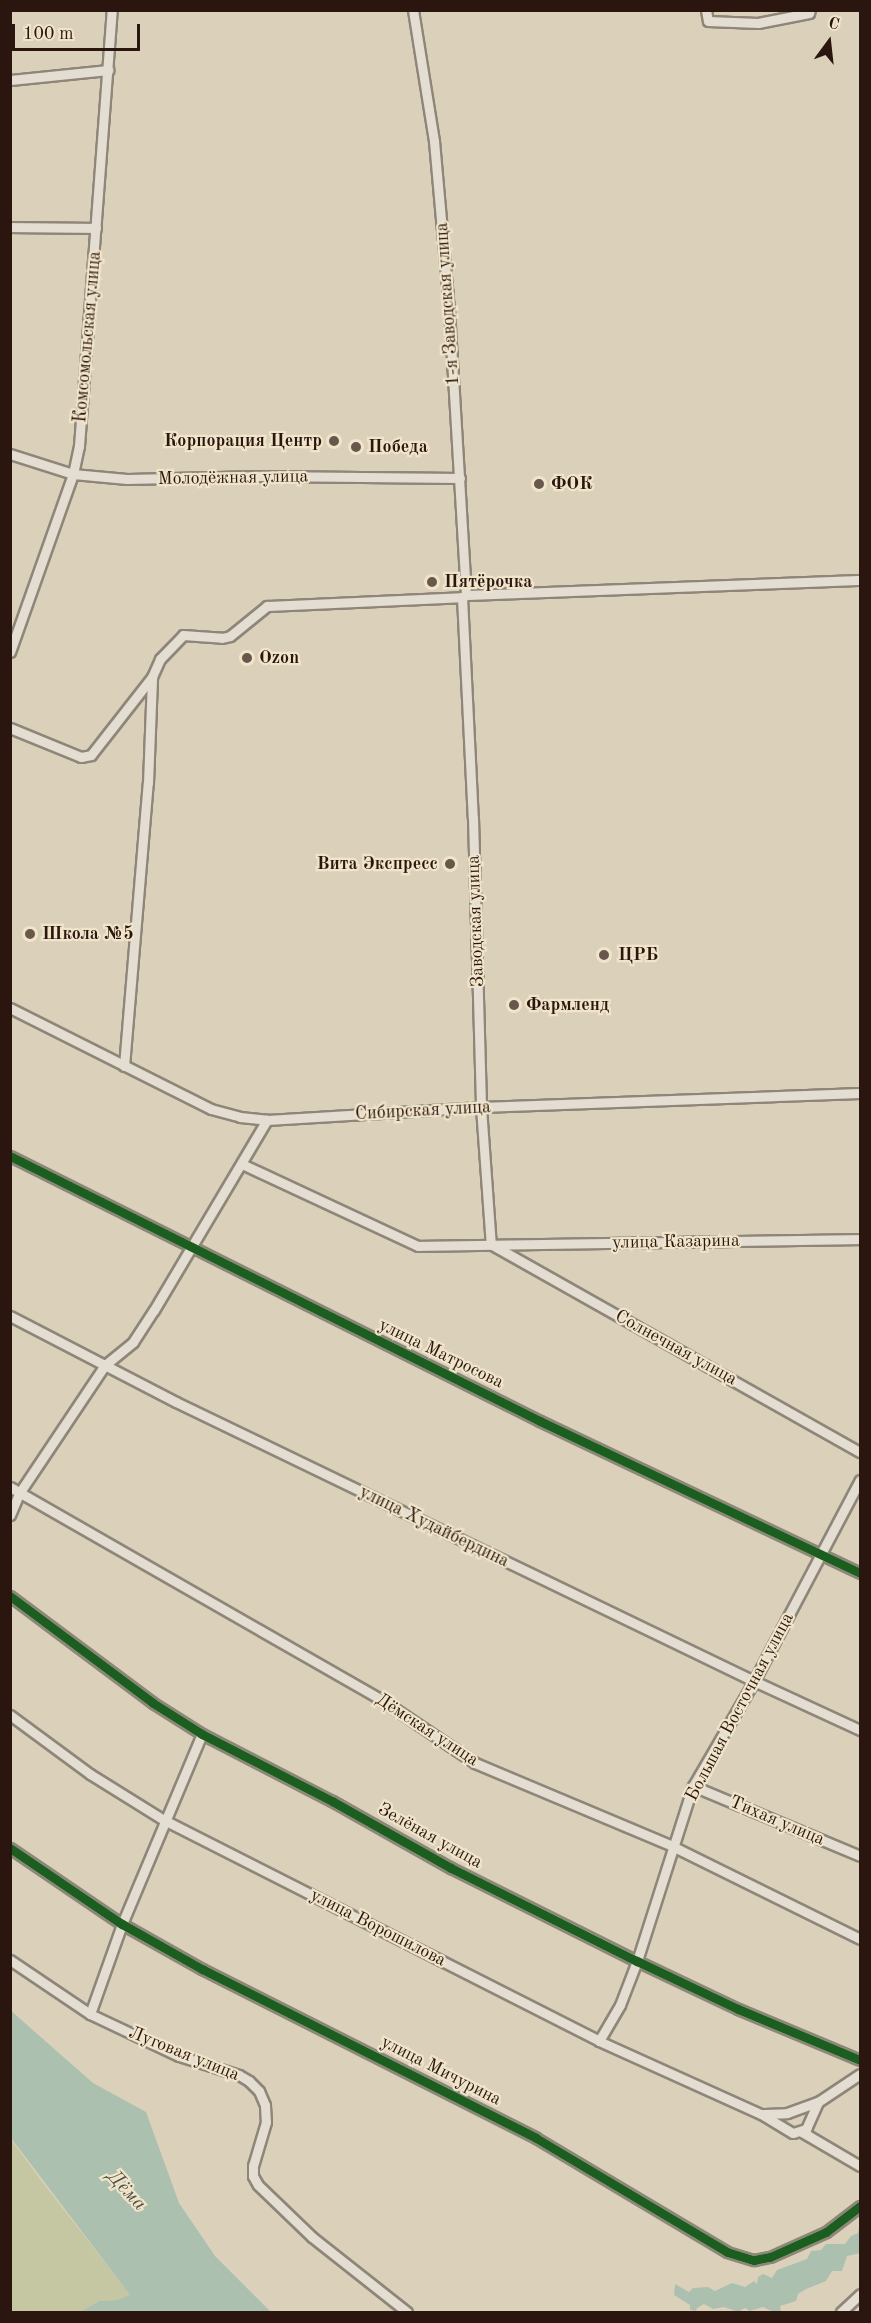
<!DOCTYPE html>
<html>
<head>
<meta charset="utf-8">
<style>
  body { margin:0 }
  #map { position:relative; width:871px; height:2323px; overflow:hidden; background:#dbd1bb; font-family:"Old Standard TT",serif }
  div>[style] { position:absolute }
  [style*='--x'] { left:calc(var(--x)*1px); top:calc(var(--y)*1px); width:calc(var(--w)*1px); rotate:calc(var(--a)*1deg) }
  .green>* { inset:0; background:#c4c7a2 }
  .water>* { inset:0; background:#abc0af }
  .roads { filter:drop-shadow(2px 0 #8e8678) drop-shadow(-2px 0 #8e8678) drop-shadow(0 2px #8e8678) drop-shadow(0 -2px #8e8678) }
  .minor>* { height:9px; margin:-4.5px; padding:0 4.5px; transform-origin:4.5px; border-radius:4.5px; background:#e3ddd2 }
  .cycleway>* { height:9px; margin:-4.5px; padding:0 4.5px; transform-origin:4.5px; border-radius:4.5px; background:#1b5e20 }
  .dots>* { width:16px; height:16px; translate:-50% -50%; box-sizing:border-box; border:3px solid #f0e4ca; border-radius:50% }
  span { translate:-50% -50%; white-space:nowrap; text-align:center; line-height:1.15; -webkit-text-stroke:4.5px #f0e4ca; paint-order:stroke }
  .street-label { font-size:18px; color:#2a160f }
  .poi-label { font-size:18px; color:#2a160f; font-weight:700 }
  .right { translate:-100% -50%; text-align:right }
  .left { translate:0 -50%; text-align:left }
  .water-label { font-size:20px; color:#504f45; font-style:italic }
  .frame { position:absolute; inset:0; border:12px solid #2a160f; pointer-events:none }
  .north { position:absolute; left:799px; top:12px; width:60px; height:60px; -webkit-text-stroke:4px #f0e4ca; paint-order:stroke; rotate:15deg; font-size:16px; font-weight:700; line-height:24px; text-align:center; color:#2a160f }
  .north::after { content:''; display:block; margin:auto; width:21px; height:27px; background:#2a160f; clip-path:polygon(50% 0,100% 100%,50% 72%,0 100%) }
  .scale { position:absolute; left:12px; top:24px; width:128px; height:27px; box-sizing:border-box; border:3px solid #2a160f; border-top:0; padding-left:8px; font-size:18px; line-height:21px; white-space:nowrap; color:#2a160f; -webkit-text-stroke:4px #f0e4ca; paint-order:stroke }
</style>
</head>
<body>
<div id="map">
  <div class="green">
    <div style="clip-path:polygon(10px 2138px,40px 2179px,131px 2296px,117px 2300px,99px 2301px,80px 2312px,11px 2312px)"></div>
  </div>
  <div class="water">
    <div style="clip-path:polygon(10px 2010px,93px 2083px,146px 2112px,179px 2203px,215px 2256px,271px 2312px,63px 2312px,80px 2312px,99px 2301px,117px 2300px,130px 2295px,11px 2138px)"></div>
    <div style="clip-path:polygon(860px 2222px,860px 2253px,847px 2256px,842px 2271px,832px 2271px,826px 2281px,806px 2289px,798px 2294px,796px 2301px,780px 2306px,781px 2312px,773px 2312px,763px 2307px,750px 2311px,745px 2308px,738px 2312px,724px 2307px,713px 2309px,704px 2304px,697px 2308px,696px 2311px,690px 2310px,690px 2305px,674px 2295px,675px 2284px,689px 2292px,693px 2288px,708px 2287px,715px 2291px,732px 2283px,745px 2287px,754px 2281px,757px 2284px,758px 2277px,763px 2274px,772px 2278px,777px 2270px,807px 2259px,811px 2251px,821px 2250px,826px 2244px,845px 2244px,851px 2236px,858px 2233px)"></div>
  </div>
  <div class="roads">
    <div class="minor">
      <div style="--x:413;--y:10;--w:133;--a:80.9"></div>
      <div style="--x:434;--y:141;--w:169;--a:84.9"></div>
      <div style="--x:449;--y:309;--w:287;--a:86.6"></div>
      <div style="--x:466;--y:595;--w:4;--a:153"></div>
      <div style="--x:706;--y:10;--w:11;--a:80"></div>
      <div style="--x:708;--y:21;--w:50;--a:2.3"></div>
      <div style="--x:758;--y:23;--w:52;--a:-11.1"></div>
      <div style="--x:809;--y:13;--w:3;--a:-72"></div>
      <div style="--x:10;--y:80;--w:99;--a:-5.8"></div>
      <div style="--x:10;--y:227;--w:86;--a:0.7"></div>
      <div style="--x:10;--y:454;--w:66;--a:17.6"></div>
      <div style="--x:73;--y:474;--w:54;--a:5.3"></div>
      <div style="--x:127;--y:479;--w:135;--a:-1.3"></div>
      <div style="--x:262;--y:476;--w:198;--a:0.6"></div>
      <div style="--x:466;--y:595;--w:394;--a:-2.2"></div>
      <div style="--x:462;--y:597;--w:221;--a:87.2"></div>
      <div style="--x:473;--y:818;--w:289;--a:88.4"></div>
      <div style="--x:481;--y:1107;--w:138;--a:85.9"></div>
      <div style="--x:10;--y:652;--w:189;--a:-70.5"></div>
      <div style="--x:73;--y:474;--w:29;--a:-78"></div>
      <div style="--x:79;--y:446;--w:437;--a:-85.7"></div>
      <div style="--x:10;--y:728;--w:77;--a:22.2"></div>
      <div style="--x:81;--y:757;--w:10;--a:-11"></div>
      <div style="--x:91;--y:755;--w:99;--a:-52"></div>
      <div style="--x:10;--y:1008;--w:225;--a:26.7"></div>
      <div style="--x:211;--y:1109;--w:30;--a:15"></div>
      <div style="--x:240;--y:1117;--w:27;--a:6"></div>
      <div style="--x:267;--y:1120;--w:214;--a:-3.5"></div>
      <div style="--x:481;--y:1107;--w:379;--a:-2.1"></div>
      <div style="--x:124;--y:1066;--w:284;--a:-85.2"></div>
      <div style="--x:148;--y:783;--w:106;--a:-87.8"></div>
      <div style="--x:152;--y:677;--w:20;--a:-66"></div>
      <div style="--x:160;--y:659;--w:33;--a:-46"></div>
      <div style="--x:183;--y:635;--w:39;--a:4"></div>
      <div style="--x:222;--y:638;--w:8;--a:-14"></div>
      <div style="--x:230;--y:636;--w:48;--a:-39"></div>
      <div style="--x:267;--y:606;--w:195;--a:-2.6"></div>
      <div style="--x:10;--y:1156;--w:593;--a:26.57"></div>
      <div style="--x:540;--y:1421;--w:354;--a:25.4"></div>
      <div style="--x:242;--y:1164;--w:194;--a:25"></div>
      <div style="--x:418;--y:1246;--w:442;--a:-0.9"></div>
      <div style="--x:494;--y:1246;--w:420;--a:29.4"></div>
      <div style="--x:10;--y:1316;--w:187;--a:27.4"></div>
      <div style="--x:176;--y:1402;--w:642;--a:25.77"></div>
      <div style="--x:754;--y:1681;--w:117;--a:24.8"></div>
      <div style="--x:10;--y:1487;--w:429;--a:29.8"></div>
      <div style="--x:382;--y:1700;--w:112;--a:34.1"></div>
      <div style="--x:475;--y:1763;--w:214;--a:22.8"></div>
      <div style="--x:672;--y:1846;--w:210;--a:26.3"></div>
      <div style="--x:10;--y:1515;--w:25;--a:-67"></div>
      <div style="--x:20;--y:1492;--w:153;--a:-56.2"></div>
      <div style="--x:105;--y:1365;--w:36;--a:-39"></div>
      <div style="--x:133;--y:1342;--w:38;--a:-57"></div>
      <div style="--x:154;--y:1310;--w:221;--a:-59.3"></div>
      <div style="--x:10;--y:1596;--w:179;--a:36.8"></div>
      <div style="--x:153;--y:1703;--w:58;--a:32.3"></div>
      <div style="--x:202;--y:1734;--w:146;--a:27.3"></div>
      <div style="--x:332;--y:1801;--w:137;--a:29.4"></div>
      <div style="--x:451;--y:1868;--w:208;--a:26.6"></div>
      <div style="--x:637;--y:1961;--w:112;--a:25.4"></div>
      <div style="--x:738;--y:2009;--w:132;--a:22.7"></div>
      <div style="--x:10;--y:1715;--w:99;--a:36.4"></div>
      <div style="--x:90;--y:1774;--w:87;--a:31.9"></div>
      <div style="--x:164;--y:1820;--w:488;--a:26.9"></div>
      <div style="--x:599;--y:2041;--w:178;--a:24.3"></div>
      <div style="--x:761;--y:2114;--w:37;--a:31"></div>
      <div style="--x:793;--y:2133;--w:14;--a:-17"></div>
      <div style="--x:806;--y:2129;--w:30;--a:-66"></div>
      <div style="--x:693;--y:1786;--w:181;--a:22.7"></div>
      <div style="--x:10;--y:1848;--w:135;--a:34.2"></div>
      <div style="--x:122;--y:1924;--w:92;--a:29.4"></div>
      <div style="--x:202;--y:1969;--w:374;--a:26.8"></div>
      <div style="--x:536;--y:2138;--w:222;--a:30.8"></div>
      <div style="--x:727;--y:2252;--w:28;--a:17"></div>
      <div style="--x:754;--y:2260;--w:16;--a:-11"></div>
      <div style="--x:770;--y:2257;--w:61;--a:-24.1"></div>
      <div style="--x:826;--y:2232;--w:43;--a:-37.4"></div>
      <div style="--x:10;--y:1960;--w:97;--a:34"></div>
      <div style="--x:90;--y:2014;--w:98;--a:25.3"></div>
      <div style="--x:179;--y:2056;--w:63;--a:17.6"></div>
      <div style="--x:239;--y:2075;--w:12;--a:31"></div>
      <div style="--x:249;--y:2081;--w:14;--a:45"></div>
      <div style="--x:259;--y:2091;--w:15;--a:67"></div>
      <div style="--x:265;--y:2105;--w:17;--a:87"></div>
      <div style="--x:266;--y:2122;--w:46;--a:106.5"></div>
      <div style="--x:253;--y:2166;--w:10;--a:90"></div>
      <div style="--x:253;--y:2176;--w:10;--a:61"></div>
      <div style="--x:258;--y:2185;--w:75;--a:43.9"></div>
      <div style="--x:312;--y:2237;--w:121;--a:38.3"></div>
      <div style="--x:90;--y:2014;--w:96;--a:-70.4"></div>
      <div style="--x:122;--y:1924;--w:206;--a:-67.2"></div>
      <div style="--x:599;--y:2041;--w:42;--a:-59.7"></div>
      <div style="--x:620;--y:2005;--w:47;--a:-68.9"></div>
      <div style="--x:637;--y:1961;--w:184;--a:-72.3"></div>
      <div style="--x:693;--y:1786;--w:121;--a:-59.8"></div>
      <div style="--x:754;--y:1681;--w:227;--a:-62.2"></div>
      <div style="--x:764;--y:2114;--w:23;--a:-2"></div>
      <div style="--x:787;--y:2113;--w:33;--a:-20"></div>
      <div style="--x:818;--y:2102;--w:50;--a:-33.7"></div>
      <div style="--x:802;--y:2132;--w:67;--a:30.4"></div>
      <div style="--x:841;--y:2312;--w:26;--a:-43"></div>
    </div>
  </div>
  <div class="cycleway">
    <div style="--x:10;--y:1156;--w:593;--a:26.57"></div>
    <div style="--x:540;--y:1421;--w:354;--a:25.4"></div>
    <div style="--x:10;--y:1596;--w:179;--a:36.8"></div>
    <div style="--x:153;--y:1703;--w:58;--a:32.3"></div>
    <div style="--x:202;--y:1734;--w:146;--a:27.3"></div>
    <div style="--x:332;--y:1801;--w:137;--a:29.4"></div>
    <div style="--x:451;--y:1868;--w:208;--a:26.6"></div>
    <div style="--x:637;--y:1961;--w:112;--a:25.4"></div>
    <div style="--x:738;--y:2009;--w:132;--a:22.7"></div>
    <div style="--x:10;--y:1848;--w:135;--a:34.2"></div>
    <div style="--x:122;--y:1924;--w:92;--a:29.4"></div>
    <div style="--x:202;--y:1969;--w:374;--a:26.8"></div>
    <div style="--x:536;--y:2138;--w:222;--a:30.8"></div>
    <div style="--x:727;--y:2252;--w:28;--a:17"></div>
    <div style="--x:754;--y:2260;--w:16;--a:-11"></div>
    <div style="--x:770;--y:2257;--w:61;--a:-24.1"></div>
    <div style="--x:826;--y:2232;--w:43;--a:-37.4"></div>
  </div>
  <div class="dots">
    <div style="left:334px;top:441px;background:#68574b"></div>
    <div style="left:356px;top:447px;background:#68574b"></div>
    <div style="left:539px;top:484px;background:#68574b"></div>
    <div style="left:432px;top:582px;background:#68574b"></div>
    <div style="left:247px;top:658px;background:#68574b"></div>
    <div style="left:450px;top:864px;background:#68574b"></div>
    <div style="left:30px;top:934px;background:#68574b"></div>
    <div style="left:604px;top:955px;background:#68574b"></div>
    <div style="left:514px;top:1005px;background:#68574b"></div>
  </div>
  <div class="street-label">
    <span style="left:448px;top:304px;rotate:-94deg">1-я Заводская улица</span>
    <span style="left:88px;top:337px;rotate:-85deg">Комсомольская улица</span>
    <span style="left:233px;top:478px;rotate:-1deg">Молодёжная улица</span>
    <span style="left:476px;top:921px;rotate:-92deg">Заводская улица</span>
    <span style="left:423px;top:1111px;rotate:-3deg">Сибирская улица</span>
    <span style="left:676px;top:1242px;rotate:-1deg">улица Казарина</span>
    <span style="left:676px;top:1348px;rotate:29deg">Солнечная улица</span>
    <span style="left:441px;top:1354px;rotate:26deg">улица Матросова</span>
    <span style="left:434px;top:1527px;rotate:26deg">улица Худайбердина</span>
    <span style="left:740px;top:1707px;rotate:-62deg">Большая Восточная улица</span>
    <span style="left:427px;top:1730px;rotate:33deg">Дёмская улица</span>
    <span style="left:777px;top:1821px;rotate:23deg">Тихая улица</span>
    <span style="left:430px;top:1836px;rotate:29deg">Зелёная улица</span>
    <span style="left:378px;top:1928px;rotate:27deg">улица Ворошилова</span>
    <span style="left:184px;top:2054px;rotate:22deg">Луговая улица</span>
    <span style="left:441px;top:2071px;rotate:27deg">улица Мичурина</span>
  </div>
  <div class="poi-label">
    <span class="right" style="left:322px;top:441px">Корпорация Центр</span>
    <span class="left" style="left:368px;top:447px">Победа</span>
    <span class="left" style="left:551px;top:484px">ФОК</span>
    <span class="left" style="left:444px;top:582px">Пятёрочка</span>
    <span class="left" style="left:259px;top:658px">Ozon</span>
    <span class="right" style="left:438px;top:864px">Вита Экспресс</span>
    <span class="left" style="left:42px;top:934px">Школа №5</span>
    <span class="left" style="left:618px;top:955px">ЦРБ</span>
    <span class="left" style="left:526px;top:1005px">Фармленд</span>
  </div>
  <div class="water-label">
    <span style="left:126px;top:2191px;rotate:47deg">Дёма</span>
  </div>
  <div class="frame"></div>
  <div class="north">С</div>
  <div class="scale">100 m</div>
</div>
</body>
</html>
